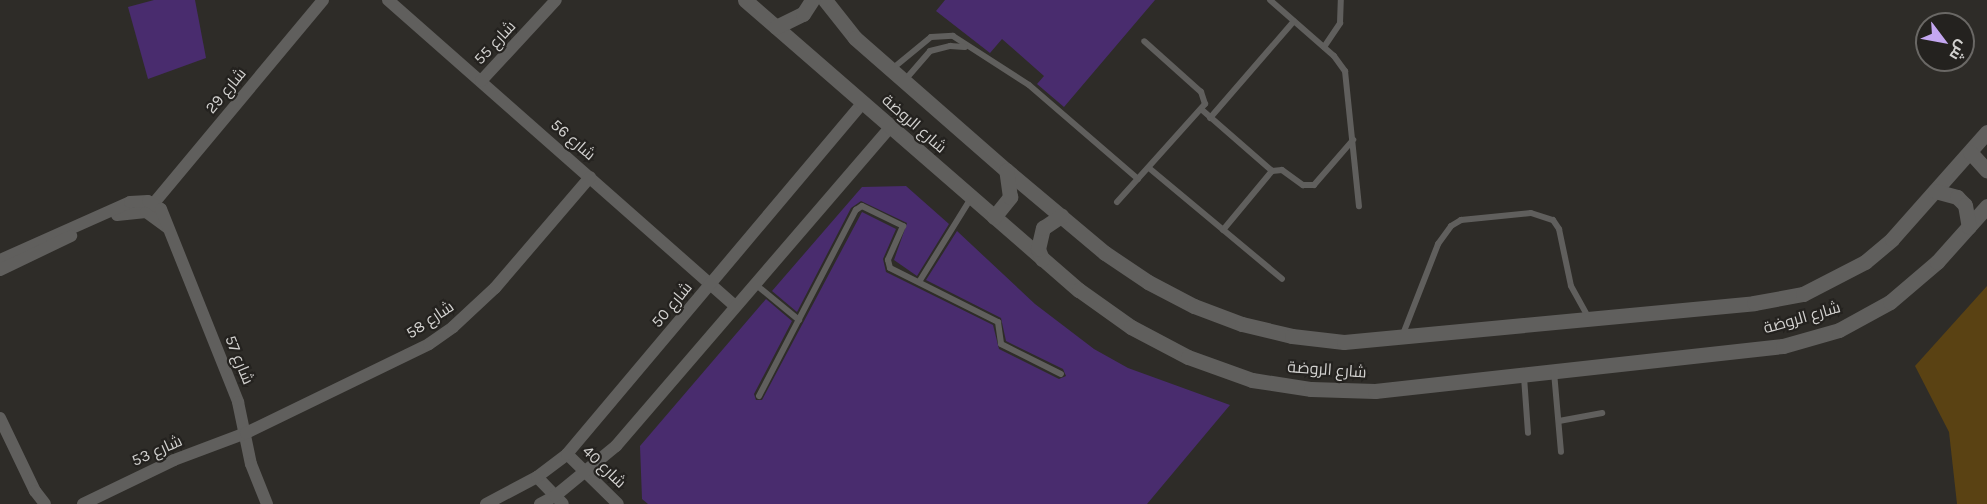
<!DOCTYPE html>
<html>
<head>
<meta charset="utf-8">
<style>
  body { margin:0 }
  #map { position:relative; width:1987px; height:504px; overflow:hidden; background:#2e2c28; font-family:Karla,Cairo,sans-serif }
  div>[style] { position:absolute }
  [style*='--x'] { left:calc(var(--x)*1px); top:calc(var(--y)*1px); width:calc(var(--w)*1px); rotate:calc(var(--a)*1deg) }
  .green>* { inset:0; background:#5a4213 }
  .building>* { inset:0; background:#492c6e }
  .service>* { height:6px; margin:-3px; padding:0 3px; transform-origin:3px; border-radius:3px; background:#605f5d }
  .minor>* { height:12px; margin:-6px; padding:0 6px; transform-origin:6px; border-radius:6px; background:#605f5d }
  .tertiary>* { height:15px; margin:-7.5px; padding:0 7.5px; transform-origin:7.5px; border-radius:7.5px; background:#605f5d }
  span { translate:-50% -50%; white-space:nowrap; text-align:center; line-height:1.15; -webkit-text-stroke:4.5px #24221f; paint-order:stroke }
  .street-label { font-size:16px; color:#d2d1cf }
  .north { position:absolute; left:1915px; top:12px; width:60px; height:60px; box-sizing:border-box; background:#24221f; border:2px solid #6a6865; border-radius:50%; rotate:122deg; font-size:16px; font-weight:700; line-height:24px; text-align:center; color:#d2d1cf }
  .north::after { content:''; display:block; margin:auto; width:21px; height:27px; background:#c4a7f1; clip-path:polygon(50% 0,100% 100%,50% 72%,0 100%) }
</style>
</head>
<body>
<div id="map">
  <div class="green">
    <div style="clip-path:polygon(1987px 286px,1987px 504px,1957px 504px,1949px 432px,1915px 366px)"></div>
  </div>
  <div class="building">
    <div style="clip-path:polygon(154px 0,195px 0,206px 58px,148px 79px,128px 7px)"></div>
    <div style="clip-path:polygon(945px 0,1155px 0,1064px 107px,1037px 84px,1044px 76px,1002px 39px,990px 53px,936px 11px)"></div>
    <div style="clip-path:polygon(906px 186px,949px 224px,917px 276px,894px 260px,907px 223px,861px 201px,851px 208px,797px 312px,772px 291px,862px 187px)"></div>
    <div style="clip-path:polygon(862px 212px,896px 229px,883px 259px,886px 272px,993px 325px,999px 349px,1059px 379px,1066px 376px,1063px 369px,1006px 341px,1001px 318px,926px 280px,957px 231px,1035px 304px,1094px 349px,1128px 368px,1230px 405px,1147px 504px,648px 504px,642px 499px,640px 446px,766px 299px,792px 321px,754px 394px,756px 400px,762px 400px)"></div>
  </div>
  <div class="service">
    <div style="--x:1270;--y:0;--w:85;--a:41.2"></div>
    <div style="--x:1334;--y:56;--w:19;--a:54"></div>
    <div style="--x:1345;--y:71;--w:136;--a:84.1"></div>
    <div style="--x:1324;--y:47;--w:29;--a:-56"></div>
    <div style="--x:1340;--y:23;--w:23;--a:-88"></div>
    <div style="--x:892;--y:69;--w:50;--a:-39.4"></div>
    <div style="--x:931;--y:37;--w:22;--a:-3"></div>
    <div style="--x:953;--y:36;--w:90;--a:32.8"></div>
    <div style="--x:1029;--y:85;--w:144;--a:40.8"></div>
    <div style="--x:905;--y:80;--w:38;--a:-49"></div>
    <div style="--x:930;--y:51;--w:21;--a:-14"></div>
    <div style="--x:950;--y:46;--w:15;--a:4"></div>
    <div style="--x:1201;--y:109;--w:94;--a:41.1"></div>
    <div style="--x:1210;--y:118;--w:128;--a:-49.1"></div>
    <div style="--x:1149;--y:168;--w:173;--a:39.8"></div>
    <div style="--x:1117;--y:202;--w:132;--a:-48.1"></div>
    <div style="--x:1205;--y:104;--w:13;--a:-108"></div>
    <div style="--x:1201;--y:92;--w:76;--a:-138.2"></div>
    <div style="--x:1223;--y:230;--w:77;--a:-50.3"></div>
    <div style="--x:1272;--y:171;--w:10;--a:-6"></div>
    <div style="--x:1282;--y:170;--w:26;--a:36"></div>
    <div style="--x:1303;--y:185;--w:11;--a:0"></div>
    <div style="--x:1314;--y:185;--w:60;--a:-49.1"></div>
    <div style="--x:919;--y:282;--w:99;--a:-58.2"></div>
    <div style="--x:755;--y:284;--w:57;--a:39.3"></div>
    <div style="--x:1403;--y:334;--w:97;--a:-68.7"></div>
    <div style="--x:1438;--y:244;--w:22;--a:-54"></div>
    <div style="--x:1451;--y:226;--w:12;--a:-31"></div>
    <div style="--x:1461;--y:220;--w:70;--a:-5.7"></div>
    <div style="--x:1531;--y:213;--w:23;--a:18"></div>
    <div style="--x:1553;--y:220;--w:11;--a:56"></div>
    <div style="--x:1559;--y:229;--w:58;--a:78.1"></div>
    <div style="--x:1571;--y:286;--w:35;--a:61"></div>
    <div style="--x:1554;--y:372;--w:80;--a:85"></div>
    <div style="--x:1524;--y:377;--w:56;--a:85.9"></div>
    <div style="--x:759;--y:396;--w:210;--a:-62.5"></div>
    <div style="--x:856;--y:210;--w:7;--a:-34"></div>
    <div style="--x:862;--y:206;--w:46;--a:26"></div>
    <div style="--x:903;--y:226;--w:37;--a:114"></div>
    <div style="--x:888;--y:260;--w:8;--a:76"></div>
    <div style="--x:890;--y:268;--w:121;--a:26.6"></div>
    <div style="--x:998;--y:322;--w:22;--a:82"></div>
    <div style="--x:1001;--y:344;--w:67;--a:26.6"></div>
    <div style="--x:1559;--y:421;--w:44;--a:-10.5"></div>
  </div>
  <div class="minor">
    <div style="--x:388;--y:0;--w:463;--a:41.4"></div>
    <div style="--x:481;--y:81;--w:110;--a:-47.2"></div>
    <div style="--x:154;--y:203;--w:264;--a:-50.2"></div>
    <div style="--x:117;--y:215;--w:29;--a:-6"></div>
    <div style="--x:146;--y:212;--w:27;--a:36"></div>
    <div style="--x:0;--y:260;--w:142;--a:-24"></div>
    <div style="--x:130;--y:202;--w:18;--a:-3"></div>
    <div style="--x:148;--y:201;--w:15;--a:32"></div>
    <div style="--x:161;--y:209;--w:208;--a:68.2"></div>
    <div style="--x:238;--y:402;--w:63;--a:78.2"></div>
    <div style="--x:251;--y:464;--w:43;--a:68.2"></div>
    <div style="--x:0;--y:270;--w:79;--a:-25.6"></div>
    <div style="--x:0;--y:418;--w:81;--a:64.4"></div>
    <div style="--x:35;--y:491;--w:16;--a:52"></div>
    <div style="--x:567;--y:454;--w:71;--a:44.4"></div>
    <div style="--x:537;--y:477;--w:37;--a:46"></div>
    <div style="--x:83;--y:504;--w:101;--a:-25.8"></div>
    <div style="--x:174;--y:460;--w:77;--a:-20.6"></div>
    <div style="--x:246;--y:433;--w:203;--a:-25.9"></div>
    <div style="--x:429;--y:344;--w:29;--a:-35"></div>
    <div style="--x:453;--y:327;--w:57;--a:-42.9"></div>
    <div style="--x:495;--y:288;--w:146;--a:-49.4"></div>
    <div style="--x:486;--y:504;--w:58;--a:-27.9"></div>
    <div style="--x:537;--y:477;--w:38;--a:-37"></div>
    <div style="--x:567;--y:454;--w:459;--a:-49.9"></div>
    <div style="--x:540;--y:504;--w:17;--a:-28"></div>
    <div style="--x:555;--y:496;--w:79;--a:-39.3"></div>
    <div style="--x:616;--y:446;--w:422;--a:-49.3"></div>
  </div>
  <div class="tertiary">
    <div style="--x:745;--y:0;--w:442;--a:41"></div>
    <div style="--x:1079;--y:290;--w:64;--a:35.4"></div>
    <div style="--x:1131;--y:327;--w:64;--a:27.8"></div>
    <div style="--x:1188;--y:357;--w:68;--a:19.8"></div>
    <div style="--x:1252;--y:380;--w:60;--a:8.7"></div>
    <div style="--x:1311;--y:389;--w:64;--a:1.8"></div>
    <div style="--x:1375;--y:391;--w:410;--a:-6.3"></div>
    <div style="--x:1783;--y:346;--w:58;--a:-15.9"></div>
    <div style="--x:1839;--y:330;--w:58;--a:-28.8"></div>
    <div style="--x:1890;--y:302;--w:62;--a:-40.4"></div>
    <div style="--x:1937;--y:262;--w:75;--a:-48.2"></div>
    <div style="--x:825;--y:0;--w:48;--a:51.7"></div>
    <div style="--x:855;--y:38;--w:201;--a:41.2"></div>
    <div style="--x:1006;--y:170;--w:129;--a:40"></div>
    <div style="--x:1105;--y:253;--w:52;--a:34"></div>
    <div style="--x:1148;--y:282;--w:52;--a:27.6"></div>
    <div style="--x:1194;--y:306;--w:51;--a:20.6"></div>
    <div style="--x:1242;--y:324;--w:51;--a:13.5"></div>
    <div style="--x:1292;--y:336;--w:52;--a:6.6"></div>
    <div style="--x:1344;--y:342;--w:412;--a:-5.4"></div>
    <div style="--x:1754;--y:303;--w:50;--a:-10.4"></div>
    <div style="--x:1803;--y:294;--w:70;--a:-27.3"></div>
    <div style="--x:1865;--y:262;--w:35;--a:-40"></div>
    <div style="--x:1892;--y:239;--w:143;--a:-48.4"></div>
    <div style="--x:776;--y:27;--w:30;--a:-26"></div>
    <div style="--x:803;--y:14;--w:17;--a:-57"></div>
    <div style="--x:1970;--y:152;--w:25;--a:48"></div>
    <div style="--x:1935;--y:191;--w:23;--a:15"></div>
    <div style="--x:1957;--y:197;--w:11;--a:45"></div>
    <div style="--x:1965;--y:205;--w:22;--a:80"></div>
    <div style="--x:994;--y:217;--w:26;--a:-51"></div>
    <div style="--x:1010;--y:197;--w:27;--a:-98"></div>
    <div style="--x:1042;--y:259;--w:11;--a:-112"></div>
    <div style="--x:1038;--y:249;--w:22;--a:-77"></div>
    <div style="--x:1043;--y:228;--w:22;--a:-34"></div>
  </div>
  <div class="street-label">
    <span style="left:495px;top:43px;rotate:-47deg">شارع 55</span>
    <span style="left:226px;top:91px;rotate:-50deg">شارع 29</span>
    <span style="left:914px;top:124px;rotate:41deg">شارع الروضة</span>
    <span style="left:573px;top:140px;rotate:41deg">شارع 56</span>
    <span style="left:672px;top:305px;rotate:-50deg">شارع 50</span>
    <span style="left:1802px;top:318px;rotate:-16deg">شارع الروضة</span>
    <span style="left:430px;top:320px;rotate:-34deg">شارع 58</span>
    <span style="left:239px;top:360px;rotate:68deg">شارع 57</span>
    <span style="left:1327px;top:370px;rotate:4deg">شارع الروضة</span>
    <span style="left:157px;top:451px;rotate:-24deg">شارع 53</span>
    <span style="left:604px;top:467px;rotate:44deg">شارع 40</span>
  </div>
  <div class="north">ش</div>
</div>
</body>
</html>
